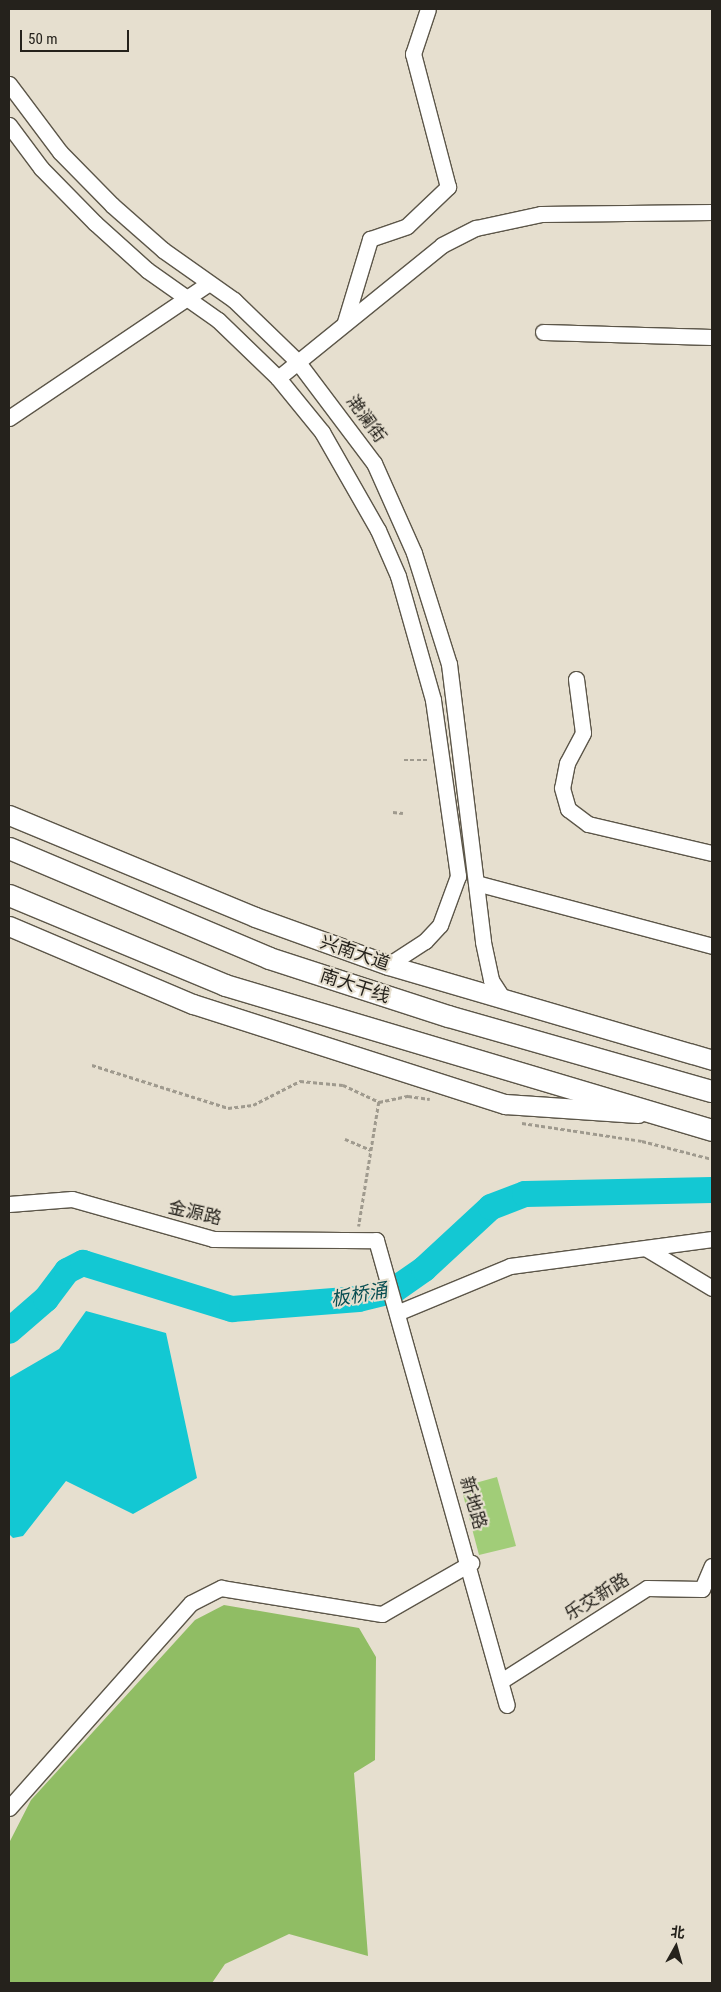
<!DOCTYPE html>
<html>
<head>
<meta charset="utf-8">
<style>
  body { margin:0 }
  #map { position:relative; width:721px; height:1992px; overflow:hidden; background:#e6dfcf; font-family:"Roboto Condensed","Noto Sans SC",sans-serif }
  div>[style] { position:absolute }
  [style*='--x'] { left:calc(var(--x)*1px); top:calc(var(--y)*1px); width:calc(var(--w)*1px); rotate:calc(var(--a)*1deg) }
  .green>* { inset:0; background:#a1cd78 }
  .forest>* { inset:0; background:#90bd64 }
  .water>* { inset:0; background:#13c8d3 }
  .river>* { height:26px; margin:-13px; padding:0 13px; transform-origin:13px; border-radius:13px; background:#13c8d3 }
  .path>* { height:2.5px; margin-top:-1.25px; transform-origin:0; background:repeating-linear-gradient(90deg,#9f9a8e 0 4px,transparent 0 6.5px) }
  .roads { filter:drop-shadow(1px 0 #5c5649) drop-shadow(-1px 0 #5c5649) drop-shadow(0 1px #5c5649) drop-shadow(0 -1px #5c5649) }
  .minor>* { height:15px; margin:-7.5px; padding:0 7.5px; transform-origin:7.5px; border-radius:7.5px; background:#fff }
  .major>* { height:19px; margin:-9.5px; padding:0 9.5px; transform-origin:9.5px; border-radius:9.5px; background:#fff }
  .highway>* { height:21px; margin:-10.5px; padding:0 10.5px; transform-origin:10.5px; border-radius:10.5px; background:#fff }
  span { translate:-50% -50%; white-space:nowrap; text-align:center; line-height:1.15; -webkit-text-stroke:4px #e6dfcf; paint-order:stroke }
  .street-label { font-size:18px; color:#25221c }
  .water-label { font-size:19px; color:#084e52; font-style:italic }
  .frame { position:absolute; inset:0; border:10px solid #25221c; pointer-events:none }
  .north { position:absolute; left:651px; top:1922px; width:50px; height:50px; -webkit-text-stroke:4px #e6dfcf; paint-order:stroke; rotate:7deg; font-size:14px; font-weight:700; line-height:20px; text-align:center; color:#25221c }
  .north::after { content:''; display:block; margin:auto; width:18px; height:22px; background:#25221c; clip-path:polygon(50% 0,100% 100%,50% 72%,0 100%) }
  .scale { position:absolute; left:20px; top:30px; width:109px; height:22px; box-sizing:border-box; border:2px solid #25221c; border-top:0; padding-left:6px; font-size:15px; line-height:18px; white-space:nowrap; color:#25221c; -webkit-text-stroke:4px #e6dfcf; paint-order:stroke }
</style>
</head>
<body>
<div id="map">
  <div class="green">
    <div style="clip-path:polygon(497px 1477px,516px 1546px,479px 1555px,461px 1487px)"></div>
  </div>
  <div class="forest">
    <div style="clip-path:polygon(224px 1605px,359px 1628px,376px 1657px,375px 1760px,354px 1773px,368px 1956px,289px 1934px,225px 1964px,212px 1983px,9px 1983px,9px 1843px,31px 1800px,195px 1620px)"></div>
  </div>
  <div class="water">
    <div style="clip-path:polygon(86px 1311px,166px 1333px,197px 1478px,133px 1514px,66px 1481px,23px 1536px,13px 1538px,9px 1534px,9px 1378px,59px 1349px)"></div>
  </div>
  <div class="river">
    <div style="--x:9;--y:1331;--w:49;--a:-40.9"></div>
    <div style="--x:46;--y:1299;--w:35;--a:-53"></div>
    <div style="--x:67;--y:1271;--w:18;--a:-27"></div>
    <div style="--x:83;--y:1263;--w:156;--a:17.2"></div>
    <div style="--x:232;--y:1309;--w:127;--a:-4.5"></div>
    <div style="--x:359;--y:1299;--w:36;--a:-14"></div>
    <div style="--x:394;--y:1290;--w:37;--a:-35"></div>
    <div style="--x:424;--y:1269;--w:91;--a:-42.8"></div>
    <div style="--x:491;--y:1207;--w:36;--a:-21"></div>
    <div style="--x:525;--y:1194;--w:187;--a:-1.2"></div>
  </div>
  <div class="path">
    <div style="--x:404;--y:760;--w:24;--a:0"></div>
    <div style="--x:393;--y:812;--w:10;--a:6"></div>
    <div style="--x:92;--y:1065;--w:143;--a:17.5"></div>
    <div style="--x:228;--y:1108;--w:25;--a:-7"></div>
    <div style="--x:253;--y:1105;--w:53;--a:-27.1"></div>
    <div style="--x:300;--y:1081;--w:43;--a:5.3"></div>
    <div style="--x:343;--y:1085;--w:40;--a:25"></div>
    <div style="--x:379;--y:1102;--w:126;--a:99.2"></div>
    <div style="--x:379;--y:1102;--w:30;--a:-12"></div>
    <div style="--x:408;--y:1096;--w:22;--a:8"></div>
    <div style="--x:522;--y:1123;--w:121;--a:8.5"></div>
    <div style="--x:642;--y:1141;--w:72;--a:14.4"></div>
    <div style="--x:345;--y:1139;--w:28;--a:23"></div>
  </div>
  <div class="roads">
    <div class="minor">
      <div style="--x:9;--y:84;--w:85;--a:53.1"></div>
      <div style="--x:60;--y:152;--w:74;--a:45.5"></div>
      <div style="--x:112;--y:205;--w:68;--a:41.4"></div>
      <div style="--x:163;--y:250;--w:87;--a:35.2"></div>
      <div style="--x:234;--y:300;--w:88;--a:44.1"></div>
      <div style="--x:297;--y:361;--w:128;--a:53"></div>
      <div style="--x:374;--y:463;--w:98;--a:66"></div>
      <div style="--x:414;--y:553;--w:116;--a:72.5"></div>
      <div style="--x:449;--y:664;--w:280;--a:83"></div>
      <div style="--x:483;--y:942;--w:39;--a:78"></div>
      <div style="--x:491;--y:980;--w:24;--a:57"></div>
      <div style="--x:9;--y:125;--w:54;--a:53.3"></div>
      <div style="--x:41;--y:168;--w:77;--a:45.5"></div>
      <div style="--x:95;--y:223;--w:70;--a:42.1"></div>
      <div style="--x:147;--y:270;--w:87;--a:35.2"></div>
      <div style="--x:218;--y:320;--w:83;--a:44"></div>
      <div style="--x:278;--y:378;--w:70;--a:50.8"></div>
      <div style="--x:322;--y:432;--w:113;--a:60.3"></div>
      <div style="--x:378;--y:530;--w:50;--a:66.5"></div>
      <div style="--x:398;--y:576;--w:129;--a:74.2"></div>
      <div style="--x:433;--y:700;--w:178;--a:81.9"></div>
      <div style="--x:458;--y:876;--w:52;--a:110.2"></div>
      <div style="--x:440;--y:925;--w:22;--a:133"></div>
      <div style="--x:425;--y:941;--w:44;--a:147"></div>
      <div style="--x:345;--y:322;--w:87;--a:-73.2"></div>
      <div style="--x:370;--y:239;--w:39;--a:-19"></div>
      <div style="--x:407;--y:226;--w:57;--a:-43.6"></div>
      <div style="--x:448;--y:187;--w:138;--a:-104.7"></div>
      <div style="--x:413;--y:54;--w:47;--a:-71.6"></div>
      <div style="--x:543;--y:332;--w:169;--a:1.7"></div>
      <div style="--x:278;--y:378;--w:211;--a:-39"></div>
      <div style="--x:442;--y:245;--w:38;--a:-27"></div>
      <div style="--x:476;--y:228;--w:66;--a:-12.2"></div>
      <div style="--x:541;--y:214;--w:171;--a:-0.7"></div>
      <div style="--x:9;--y:418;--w:241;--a:-34"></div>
      <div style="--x:576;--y:679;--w:54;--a:82.6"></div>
      <div style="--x:583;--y:733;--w:34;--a:118"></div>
      <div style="--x:567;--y:763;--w:25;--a:101"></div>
      <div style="--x:562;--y:788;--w:22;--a:74"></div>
      <div style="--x:568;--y:809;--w:25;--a:37"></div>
      <div style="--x:588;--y:824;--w:127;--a:13.2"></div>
      <div style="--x:476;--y:883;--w:244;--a:14.9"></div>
      <div style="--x:9;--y:1204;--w:63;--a:-4.5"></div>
      <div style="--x:72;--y:1199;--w:147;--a:15.8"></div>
      <div style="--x:213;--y:1239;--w:163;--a:0.4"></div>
      <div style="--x:376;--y:1240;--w:483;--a:74.3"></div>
      <div style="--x:647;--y:1249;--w:76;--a:31"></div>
      <div style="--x:399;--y:1312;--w:120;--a:-22.5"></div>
      <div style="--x:510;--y:1266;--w:204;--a:-7.6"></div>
      <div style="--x:501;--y:1681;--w:173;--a:-32.5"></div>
      <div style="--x:647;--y:1588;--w:55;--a:1"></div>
      <div style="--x:702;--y:1589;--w:25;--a:-67"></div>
      <div style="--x:9;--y:1808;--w:274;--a:-48.4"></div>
      <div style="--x:191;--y:1603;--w:34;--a:-27"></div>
      <div style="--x:221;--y:1588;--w:163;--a:9.2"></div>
      <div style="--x:382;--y:1614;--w:103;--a:-29.8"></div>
    </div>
    <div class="major">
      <div style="--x:9;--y:815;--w:266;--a:22.5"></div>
      <div style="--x:255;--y:917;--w:141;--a:19.8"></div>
      <div style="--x:388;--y:965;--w:338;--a:16.3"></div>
      <div style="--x:9;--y:926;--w:200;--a:23"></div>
      <div style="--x:193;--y:1004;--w:328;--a:17.8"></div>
      <div style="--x:505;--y:1104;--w:133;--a:3.9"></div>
    </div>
    <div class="highway">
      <div style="--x:9;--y:848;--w:282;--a:22.9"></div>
      <div style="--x:269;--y:958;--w:188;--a:18"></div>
      <div style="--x:448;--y:1016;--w:274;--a:15.9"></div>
      <div style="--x:9;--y:895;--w:234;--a:22.6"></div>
      <div style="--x:225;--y:985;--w:508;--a:16.58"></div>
    </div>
  </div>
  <div class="street-label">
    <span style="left:366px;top:419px;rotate:54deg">滟澜街</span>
    <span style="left:355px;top:953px;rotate:19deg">兴南大道</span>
    <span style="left:355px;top:986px;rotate:18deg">南大干线</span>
    <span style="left:195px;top:1213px;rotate:13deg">金源路</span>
    <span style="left:473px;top:1503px;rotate:74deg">新地路</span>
    <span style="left:597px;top:1597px;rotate:-32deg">乐交新路</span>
  </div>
  <div class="water-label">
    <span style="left:359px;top:1295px;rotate:-10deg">板桥涌</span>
  </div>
  <div class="frame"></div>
  <div class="north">北</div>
  <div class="scale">50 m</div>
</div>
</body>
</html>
